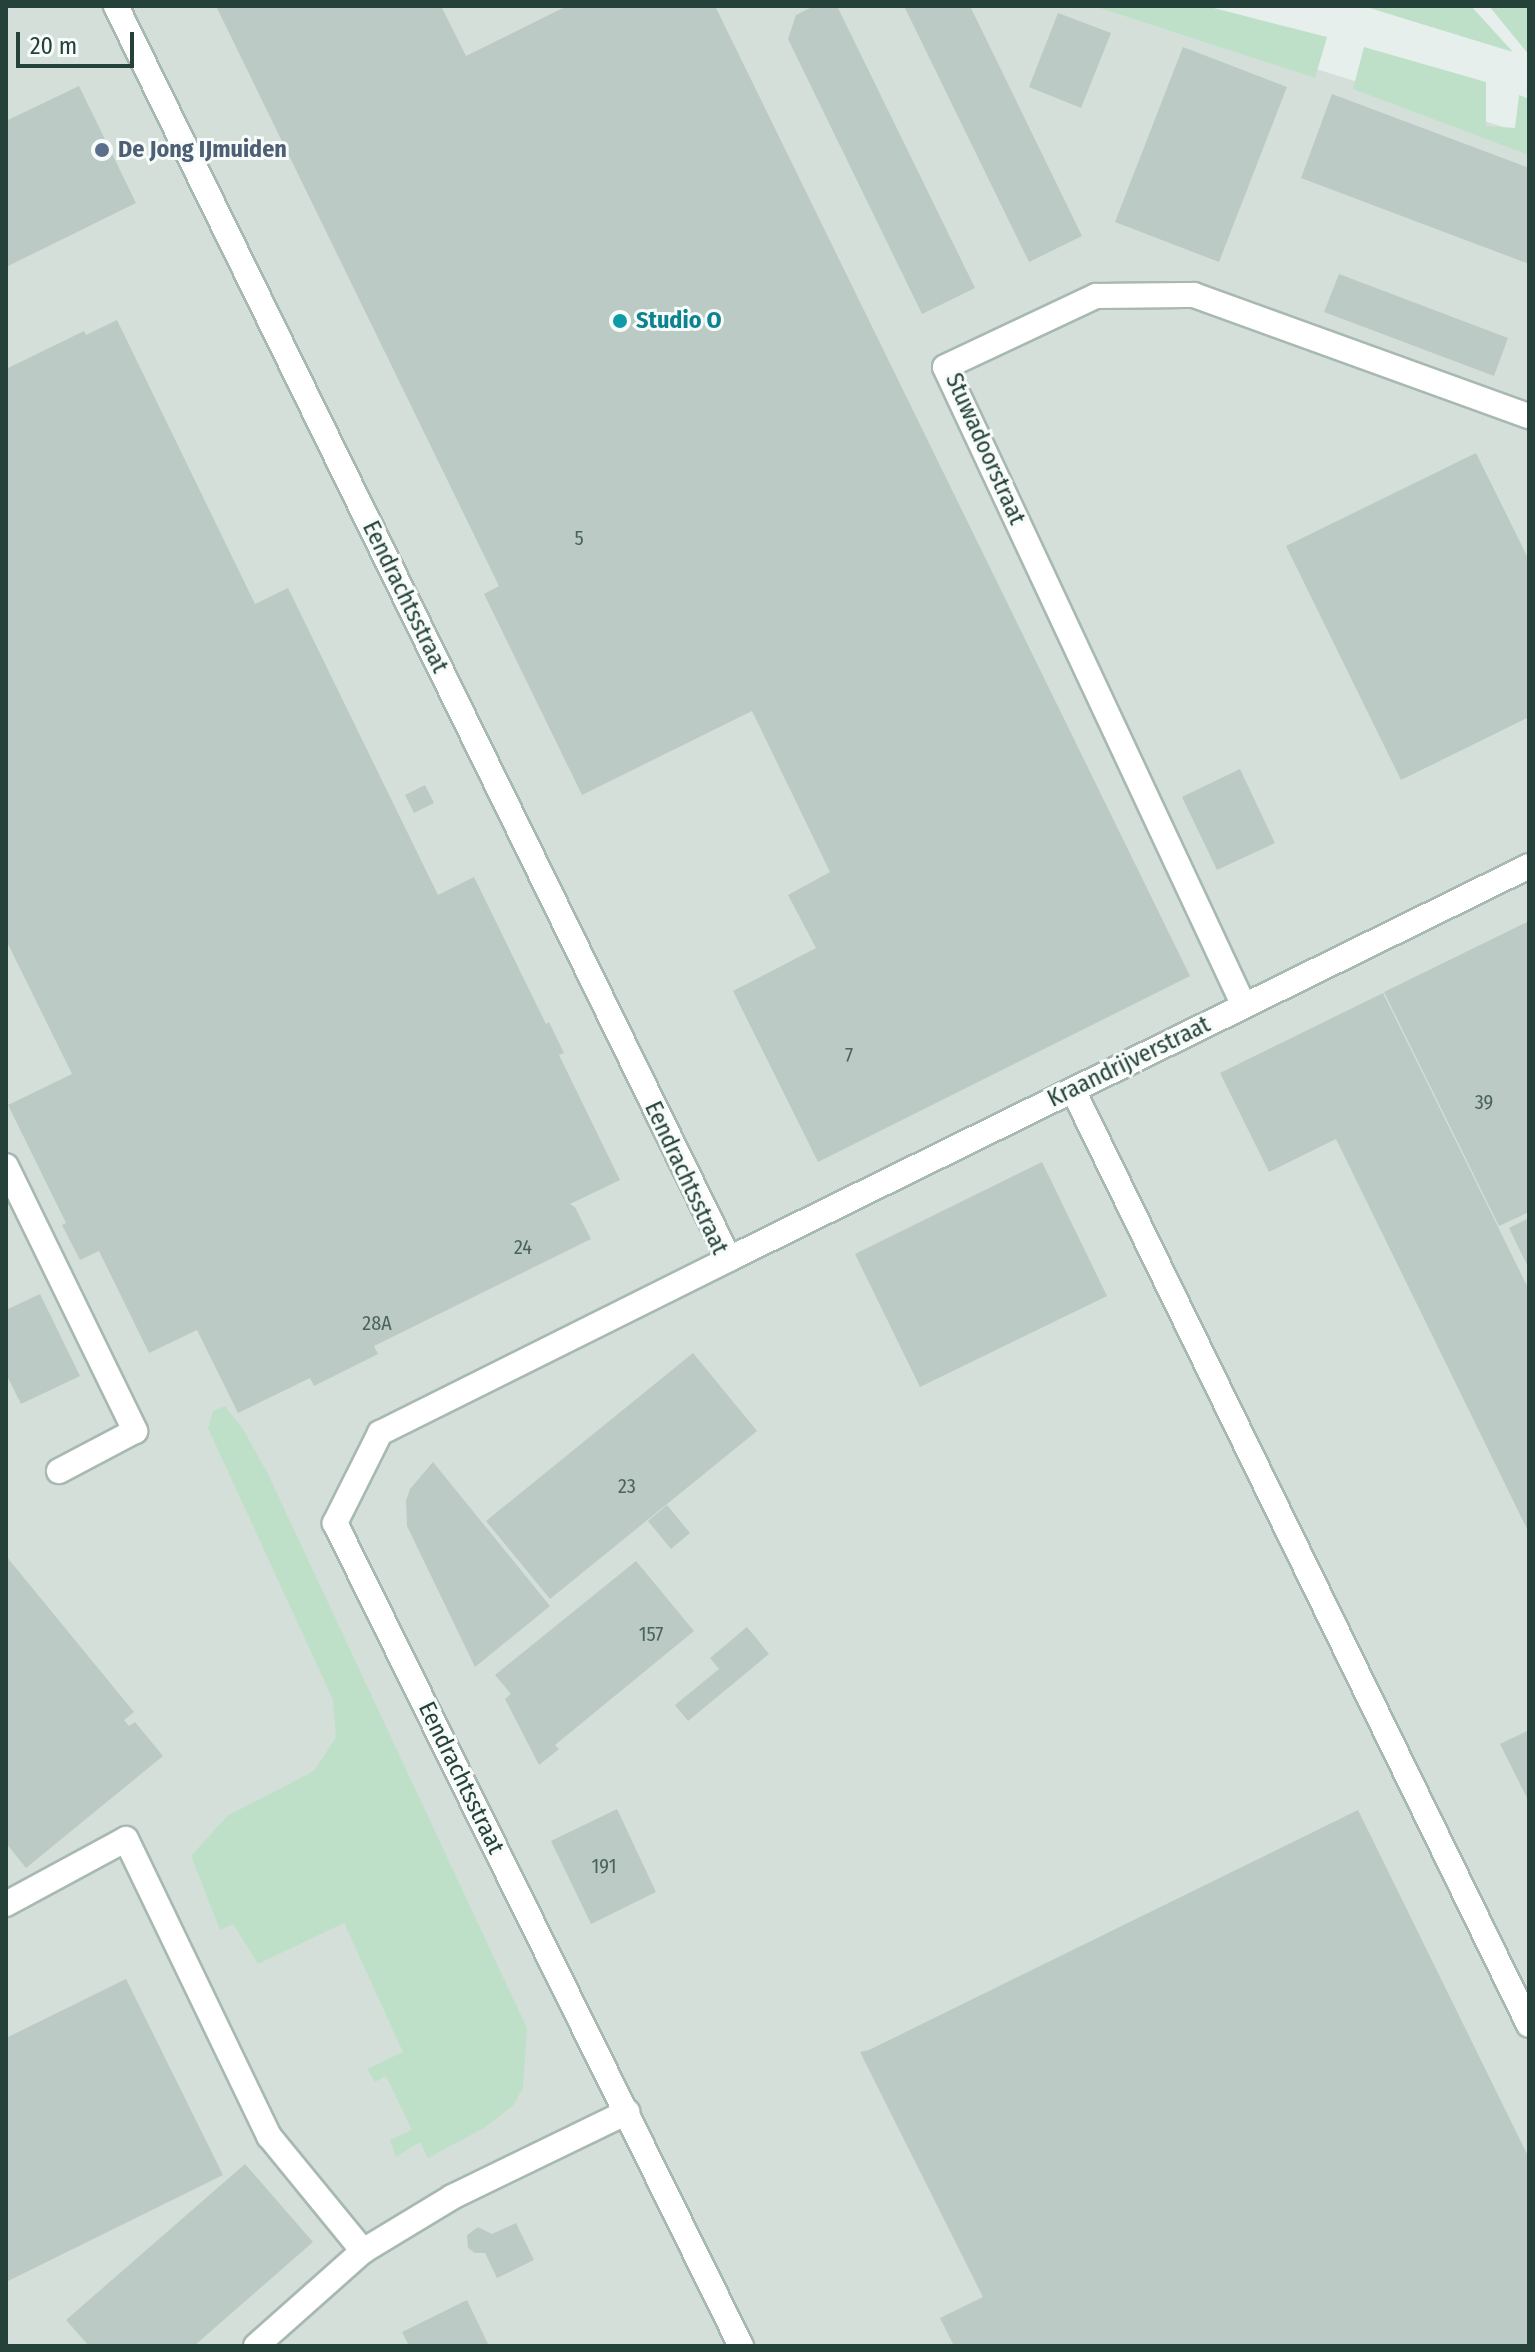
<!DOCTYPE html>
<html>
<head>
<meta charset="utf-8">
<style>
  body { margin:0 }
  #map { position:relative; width:1535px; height:2352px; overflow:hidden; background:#e6efeb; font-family:"Fira Sans Condensed",sans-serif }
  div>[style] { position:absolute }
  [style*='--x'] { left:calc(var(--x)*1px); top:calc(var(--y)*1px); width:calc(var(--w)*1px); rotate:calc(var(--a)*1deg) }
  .built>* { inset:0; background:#d4dfda }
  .green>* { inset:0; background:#bfe0c8 }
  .building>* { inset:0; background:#bbcac4 }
  .roads { filter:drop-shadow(2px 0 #a8b8b2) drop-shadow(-2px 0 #a8b8b2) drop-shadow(0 2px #a8b8b2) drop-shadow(0 -2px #a8b8b2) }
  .minor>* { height:24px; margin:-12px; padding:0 12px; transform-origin:12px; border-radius:12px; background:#fff }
  .dots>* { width:22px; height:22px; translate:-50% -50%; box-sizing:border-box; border:4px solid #f7fbf9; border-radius:50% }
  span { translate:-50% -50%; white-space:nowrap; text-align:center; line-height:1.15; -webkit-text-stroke:6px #f7fbf9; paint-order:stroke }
  .number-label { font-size:20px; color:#4a645c }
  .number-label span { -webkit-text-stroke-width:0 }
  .service-label { font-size:24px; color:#4e5e75; font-weight:700 }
  .left { translate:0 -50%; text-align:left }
  .culture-label { font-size:24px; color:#0d838f; font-weight:700 }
  .street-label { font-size:24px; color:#24423a }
  .frame { position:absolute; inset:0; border:8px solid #24423a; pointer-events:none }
  .scale { position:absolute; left:16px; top:32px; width:118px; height:36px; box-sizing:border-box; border:4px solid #24423a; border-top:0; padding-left:10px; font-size:24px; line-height:28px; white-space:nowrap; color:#24423a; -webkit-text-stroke:6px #f7fbf9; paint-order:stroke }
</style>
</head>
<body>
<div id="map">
  <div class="built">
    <div style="clip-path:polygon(6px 6px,1113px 6px,1529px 135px,1529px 2346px,6px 2346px)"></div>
  </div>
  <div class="green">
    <div style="clip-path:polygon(1094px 6px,1206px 6px,1327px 37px,1315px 78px)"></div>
    <div style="clip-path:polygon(1363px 6px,1471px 6px,1513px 52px)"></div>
    <div style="clip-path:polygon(1489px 6px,1529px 8px,1529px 55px)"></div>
    <div style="clip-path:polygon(1364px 47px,1486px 82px,1486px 126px,1515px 128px,1519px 95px,1529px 99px,1529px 155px,1353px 89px)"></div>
    <div style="clip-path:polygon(225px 1406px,243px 1429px,267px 1472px,527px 2028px,523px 2088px,513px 2106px,484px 2128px,428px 2158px,420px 2142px,396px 2157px,390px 2140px,412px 2130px,386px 2076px,375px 2082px,367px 2069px,403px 2052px,344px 1923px,258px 1964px,233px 1924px,220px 1930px,191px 1856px,227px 1816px,314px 1771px,336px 1737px,333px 1700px,208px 1428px,213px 1411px)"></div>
  </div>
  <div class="building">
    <div style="clip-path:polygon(216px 6px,441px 6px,466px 56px,567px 6px,715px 6px,1190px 976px,818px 1162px,733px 991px,816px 948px,788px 895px,830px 872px,752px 711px,582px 795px,484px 594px,499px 586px)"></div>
    <div style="clip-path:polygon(814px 6px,837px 6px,975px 288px,922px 314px,788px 39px,796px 15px)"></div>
    <div style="clip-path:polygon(904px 6px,970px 6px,1082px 236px,1029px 262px)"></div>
    <div style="clip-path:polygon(1058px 13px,1111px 33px,1081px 108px,1029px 87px)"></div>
    <div style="clip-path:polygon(1183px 47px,1287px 87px,1219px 262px,1115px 222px)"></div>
    <div style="clip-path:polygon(79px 86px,136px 203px,6px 267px,6px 121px)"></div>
    <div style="clip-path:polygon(1332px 94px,1529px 168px,1529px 264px,1301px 178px)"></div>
    <div style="clip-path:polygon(1339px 274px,1508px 338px,1494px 376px,1324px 312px)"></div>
    <div style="clip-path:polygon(117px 320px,255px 604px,288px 588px,438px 895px,474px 877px,546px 1024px,549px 1022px,564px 1053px,559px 1055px,620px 1180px,570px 1204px,575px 1207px,591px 1239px,374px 1346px,378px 1354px,314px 1386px,310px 1378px,238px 1413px,197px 1330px,149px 1353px,99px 1251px,80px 1260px,62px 1225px,66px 1223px,8px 1105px,72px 1074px,6px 940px,6px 369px,84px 331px,86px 335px)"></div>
    <div style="clip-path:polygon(1476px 453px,1529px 560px,1529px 717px,1401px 780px,1286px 546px)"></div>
    <div style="clip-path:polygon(1240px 769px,1275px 843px,1217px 870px,1182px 797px)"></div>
    <div style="clip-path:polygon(425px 785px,434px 803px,414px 813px,405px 795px)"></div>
    <div style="clip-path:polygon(1529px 921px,1529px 1212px,1499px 1226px,1384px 992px)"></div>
    <div style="clip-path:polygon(1383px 993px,1529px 1290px,1529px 1533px,1336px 1139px,1269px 1172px,1220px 1073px)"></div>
    <div style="clip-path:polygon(1042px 1162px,1107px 1296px,920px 1387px,855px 1254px)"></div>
    <div style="clip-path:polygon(1529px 1218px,1529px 1269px,1509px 1228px)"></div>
    <div style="clip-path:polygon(40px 1294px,80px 1376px,21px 1404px,6px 1374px,6px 1310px)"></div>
    <div style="clip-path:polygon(693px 1353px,757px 1431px,550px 1599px,486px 1521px)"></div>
    <div style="clip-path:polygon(433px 1462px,550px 1606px,475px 1667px,407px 1526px,406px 1501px,410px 1489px)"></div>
    <div style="clip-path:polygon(667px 1505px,690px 1533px,671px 1549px,648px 1521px)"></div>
    <div style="clip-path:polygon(6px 1556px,134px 1712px,124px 1720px,129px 1726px,135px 1722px,163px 1756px,26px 1868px,6px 1843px)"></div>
    <div style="clip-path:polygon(636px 1561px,694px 1631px,555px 1745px,559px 1749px,539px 1765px,505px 1699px,511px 1694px,495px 1675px)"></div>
    <div style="clip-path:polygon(747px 1627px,769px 1654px,688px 1721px,675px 1705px,719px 1669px,710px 1658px)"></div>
    <div style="clip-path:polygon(1529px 1730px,1529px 1802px,1500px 1744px)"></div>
    <div style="clip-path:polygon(617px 1809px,656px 1892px,591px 1924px,551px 1841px)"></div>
    <div style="clip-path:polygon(1358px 1810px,1529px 2158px,1529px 2346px,954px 2346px,940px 2318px,983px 2297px,860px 2052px,869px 2050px)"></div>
    <div style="clip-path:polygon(126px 1979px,223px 2175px,6px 2282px,6px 2038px)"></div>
    <div style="clip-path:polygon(245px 2164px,313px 2242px,194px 2346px,89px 2346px,66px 2320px)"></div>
    <div style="clip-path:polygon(516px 2223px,534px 2260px,497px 2278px,485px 2253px,475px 2253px,468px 2248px,467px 2235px,478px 2227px,492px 2234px)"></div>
    <div style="clip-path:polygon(467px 2300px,489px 2346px,409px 2346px,402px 2332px)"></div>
  </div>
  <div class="roads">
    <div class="minor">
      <div style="--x:116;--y:6;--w:1395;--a:63.93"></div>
      <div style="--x:729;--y:1259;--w:390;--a:153.5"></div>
      <div style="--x:380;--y:1433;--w:101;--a:116.6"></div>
      <div style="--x:335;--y:1523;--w:918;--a:63.74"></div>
      <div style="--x:1244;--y:1006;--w:705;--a:-115.08"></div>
      <div style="--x:945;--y:367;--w:167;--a:-25.2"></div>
      <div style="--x:1096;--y:296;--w:98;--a:-0.6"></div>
      <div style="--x:1194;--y:295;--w:356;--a:19.9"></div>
      <div style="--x:1073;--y:1090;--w:1040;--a:64"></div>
      <div style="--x:6;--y:1166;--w:295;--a:64"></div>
      <div style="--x:135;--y:1431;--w:86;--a:152.2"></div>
      <div style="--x:729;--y:1259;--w:891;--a:-26.16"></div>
      <div style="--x:6;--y:1904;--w:136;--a:-28.4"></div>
      <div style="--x:126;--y:1839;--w:330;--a:64.3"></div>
      <div style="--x:269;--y:2136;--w:149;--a:50.7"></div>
      <div style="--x:256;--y:2346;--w:143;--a:-41.6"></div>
      <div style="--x:363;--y:2251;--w:104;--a:-31.2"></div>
      <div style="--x:452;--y:2197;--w:195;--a:-25.9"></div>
    </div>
  </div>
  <div class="dots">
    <div style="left:102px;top:150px;background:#5c6f8a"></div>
    <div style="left:620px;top:321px;background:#0f9aa8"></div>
  </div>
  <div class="number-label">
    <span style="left:579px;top:538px">5</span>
    <span style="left:849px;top:1055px">7</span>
    <span style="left:1484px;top:1102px">39</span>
    <span style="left:523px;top:1247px">24</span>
    <span style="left:377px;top:1323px">28A</span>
    <span style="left:627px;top:1486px">23</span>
    <span style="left:651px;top:1634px">157</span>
    <span style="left:604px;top:1866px">191</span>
  </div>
  <div class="service-label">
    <span class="left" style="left:118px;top:150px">De Jong IJmuiden</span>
  </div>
  <div class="culture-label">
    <span class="left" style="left:636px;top:321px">Studio O</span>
  </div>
  <div class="street-label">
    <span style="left:985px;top:449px;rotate:66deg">Stuwadoorstraat</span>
    <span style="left:405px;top:597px;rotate:64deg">Eendrachtsstraat</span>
    <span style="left:1129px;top:1062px;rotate:-26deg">Kraandrijverstraat</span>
    <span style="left:686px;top:1178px;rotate:65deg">Eendrachtsstraat</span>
    <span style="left:461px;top:1778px;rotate:64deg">Eendrachtsstraat</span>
  </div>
  <div class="frame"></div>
  <div class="scale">20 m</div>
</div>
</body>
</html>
